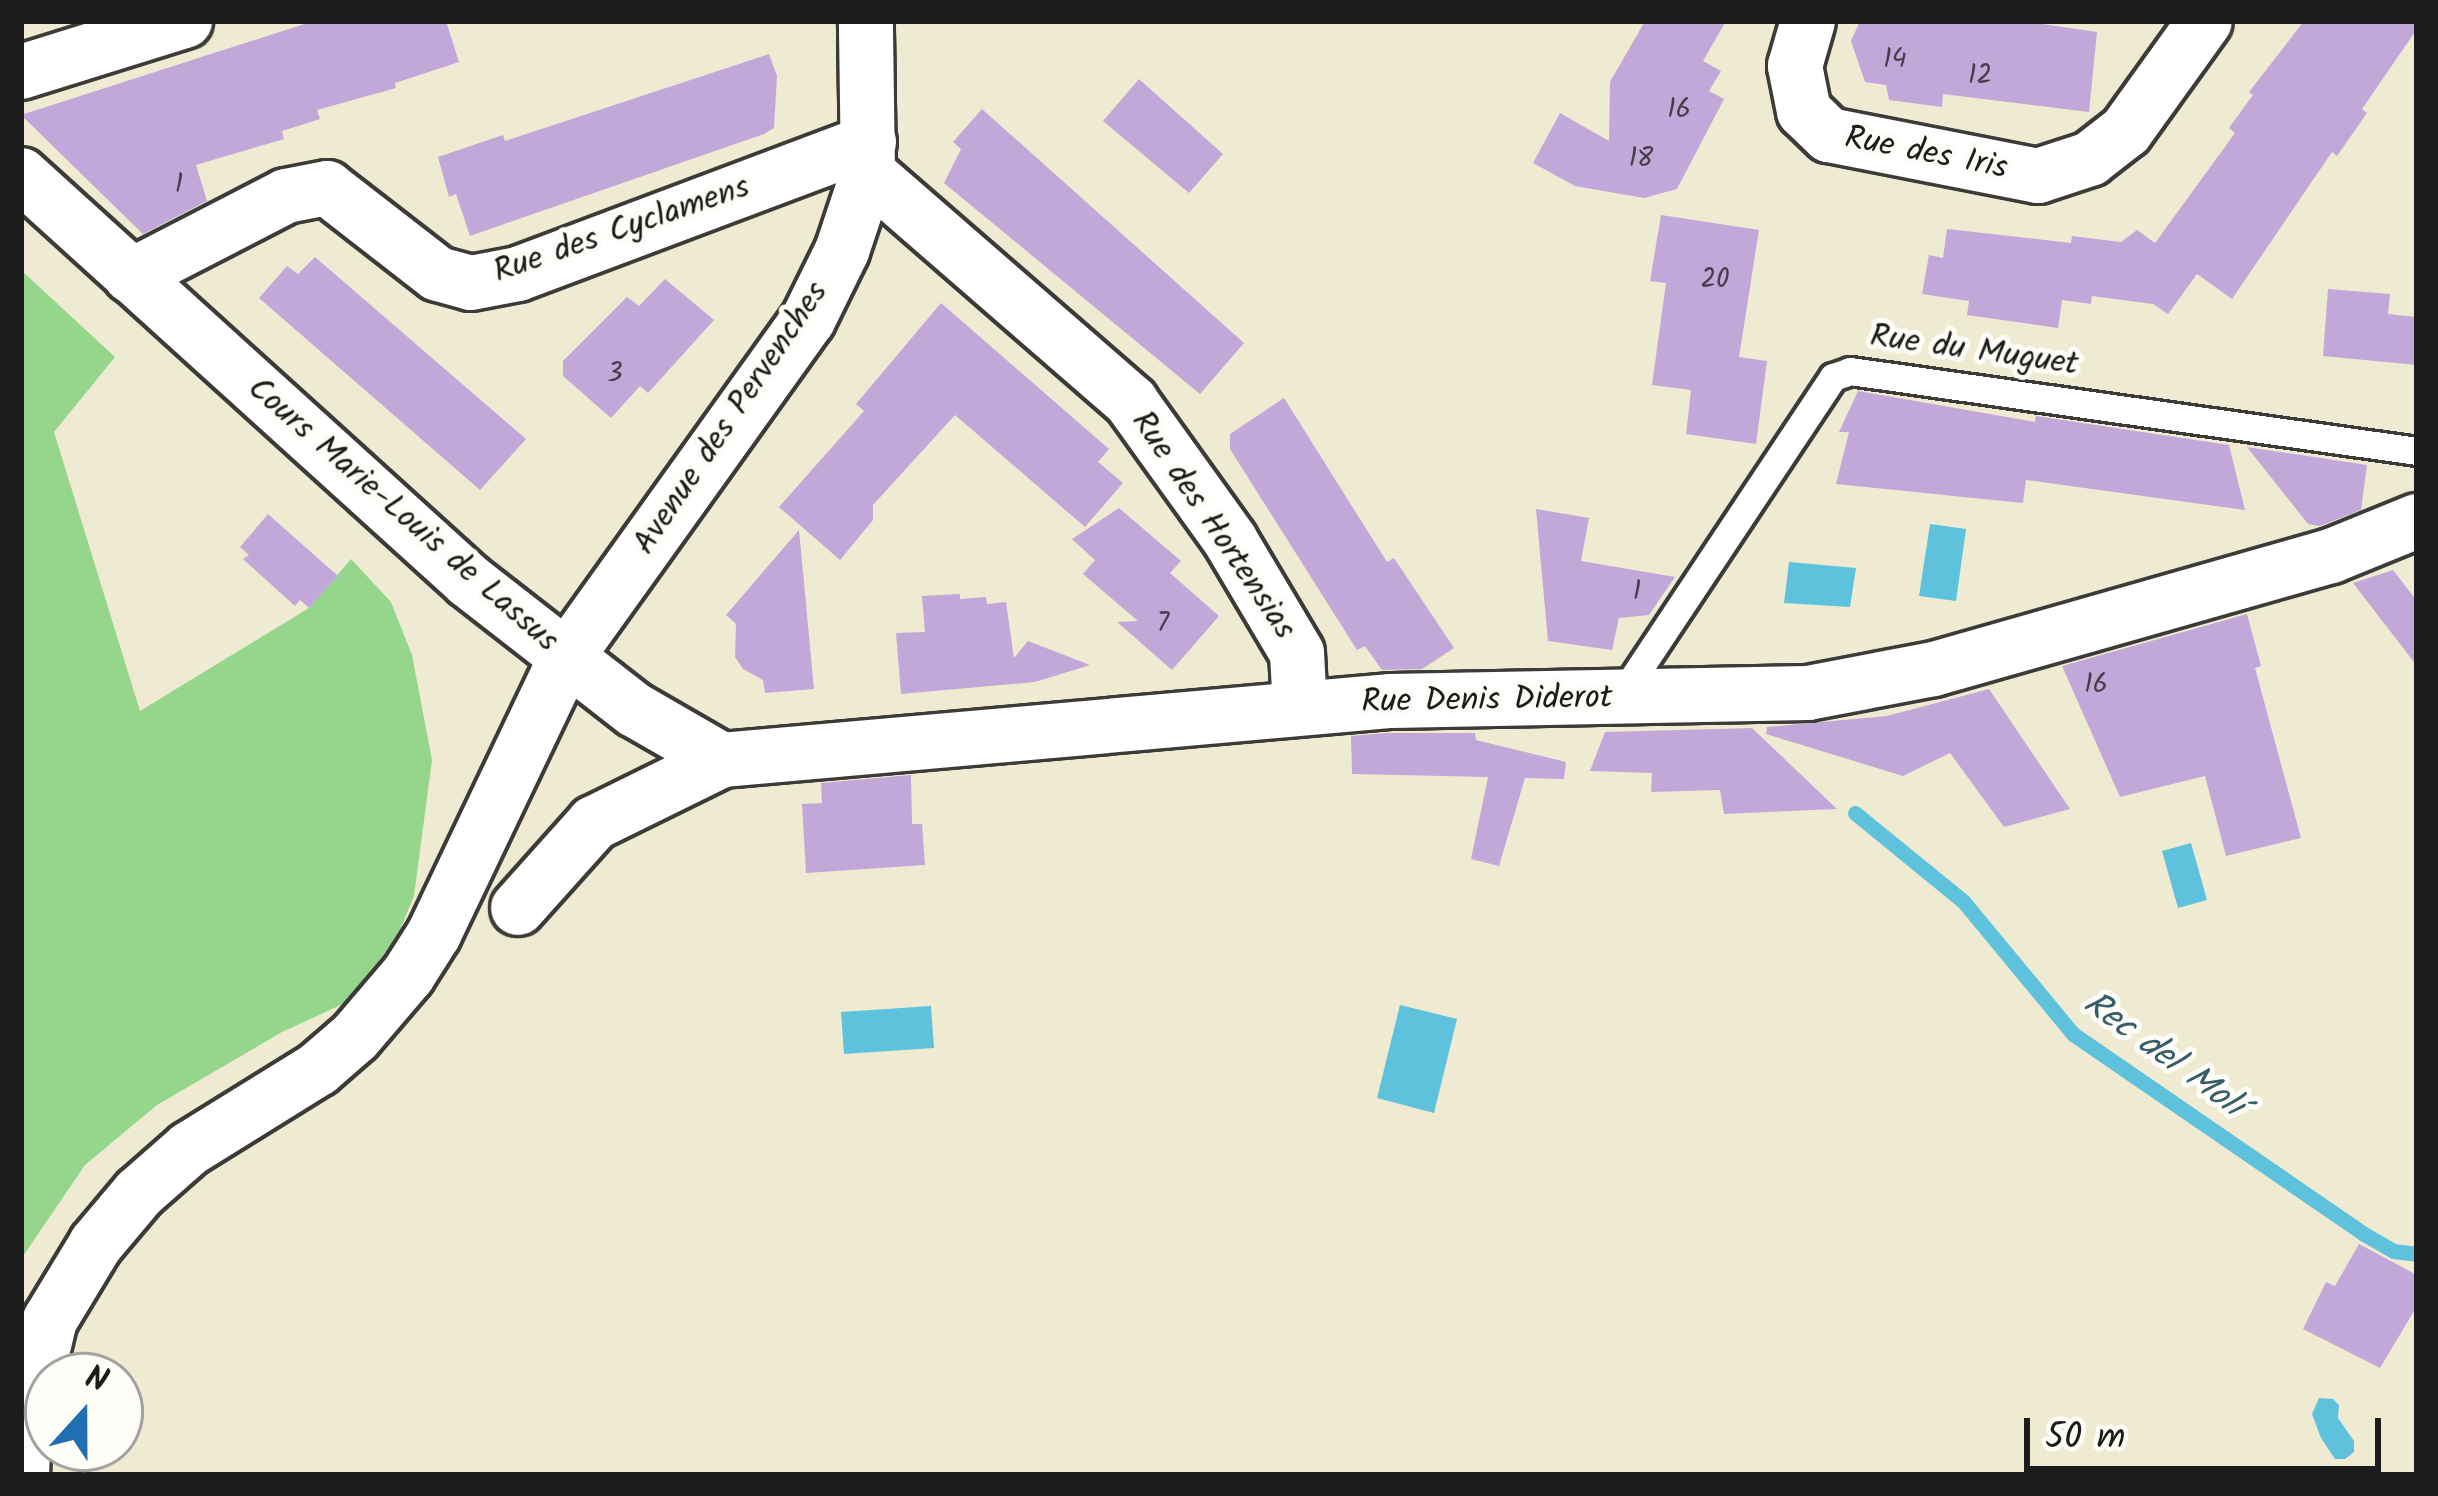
<!DOCTYPE html>
<html>
<head>
<meta charset="utf-8">
<style>
  body { margin:0 }
  #map { position:relative; width:2438px; height:1496px; overflow:hidden; background:#efead2; font-family:Kalam,sans-serif }
  div>[style] { position:absolute }
  [style*='--x'] { left:calc(var(--x)*1px); top:calc(var(--y)*1px); width:calc(var(--w)*1px); rotate:calc(var(--a)*1deg) }
  .green>* { inset:0; background:#96d68c }
  .water>* { inset:0; background:#5ec2dc }
  .stream>* { height:15px; margin:-7.5px; padding:0 7.5px; transform-origin:7.5px; border-radius:7.5px; background:#5ec2dc }
  .building>* { inset:0; background:#c2a8d9 }
  .roads { filter:drop-shadow(3px 0 #3c3b37) drop-shadow(-3px 0 #3c3b37) drop-shadow(0 3px #3c3b37) drop-shadow(0 -3px #3c3b37) }
  .lane>* { height:27px; margin:-13.5px; padding:0 13.5px; transform-origin:13.5px; border-radius:13.5px; background:#fff }
  .street>* { height:54px; margin:-27px; padding:0 27px; transform-origin:27px; border-radius:27px; background:#fff }
  span { translate:-50% -50%; white-space:nowrap; text-align:center; line-height:1.15; -webkit-text-stroke:10px #fdfcf7; paint-order:stroke }
  .number-label { font-size:27px; color:#463f4b }
  .number-label span { -webkit-text-stroke-width:0 }
  .street-label { font-size:33px; color:#1c1c1c }
  .water-label { font-size:36px; color:#365e69; font-style:italic }
  .frame { position:absolute; inset:0; border:24px solid #1c1c1c; pointer-events:none }
  .north { position:absolute; left:24px; top:1352px; width:120px; height:120px; box-sizing:border-box; background:#fdfcf7; border:3px solid #a3a29f; border-radius:50%; rotate:21deg; font-size:33px; font-weight:700; line-height:48px; text-align:center; color:#1c1c1c }
  .north::after { content:''; display:block; margin:auto; width:42px; height:54px; background:#1f6fb2; clip-path:polygon(50% 0,100% 100%,50% 72%,0 100%) }
  .scale { position:absolute; left:2024px; top:1418px; width:357px; height:54px; box-sizing:border-box; border:6px solid #1c1c1c; border-top:0; padding-left:15px; font-size:36px; line-height:42px; white-space:nowrap; color:#1c1c1c; -webkit-text-stroke:9px #fdfcf7; paint-order:stroke }
</style>
</head>
<body>
<div id="map">
  <div class="green">
    <div style="clip-path:polygon(21px 270px,115px 357px,54px 432px,140px 711px,309px 608px,351px 559px,391px 602px,412px 655px,432px 760px,414px 896px,399px 932px,356px 998px,282px 1032px,157px 1105px,85px 1165px,21px 1259px)"></div>
  </div>
  <div class="water">
    <div style="clip-path:polygon(1930px 524px,1966px 529px,1956px 601px,1919px 596px)"></div>
    <div style="clip-path:polygon(1789px 562px,1856px 568px,1850px 607px,1784px 603px)"></div>
    <div style="clip-path:polygon(2191px 843px,2207px 900px,2178px 908px,2162px 851px)"></div>
    <div style="clip-path:polygon(1400px 1005px,1457px 1019px,1434px 1113px,1377px 1098px)"></div>
    <div style="clip-path:polygon(931px 1006px,934px 1048px,844px 1054px,841px 1012px)"></div>
    <div style="clip-path:polygon(2319px 1398px,2333px 1399px,2339px 1405px,2338px 1418px,2354px 1441px,2354px 1452px,2345px 1459px,2335px 1459px,2321px 1438px,2312px 1414px)"></div>
  </div>
  <div class="stream">
    <div style="--x:1855;--y:813;--w:139;--a:39.2"></div>
    <div style="--x:1963;--y:901;--w:173;--a:50.4"></div>
    <div style="--x:2073;--y:1034;--w:353;--a:34.5"></div>
    <div style="--x:2364;--y:1234;--w:34;--a:30"></div>
    <div style="--x:2393;--y:1251;--w:24;--a:7"></div>
  </div>
  <div class="building">
    <div style="clip-path:polygon(314px 21px,446px 21px,459px 62px,395px 83px,396px 88px,317px 110px,320px 119px,282px 131px,284px 139px,196px 165px,207px 201px,143px 234px,21px 115px)"></div>
    <div style="clip-path:polygon(1645px 21px,1726px 21px,1703px 61px,1721px 71px,1709px 91px,1724px 99px,1677px 189px,1644px 198px,1575px 186px,1533px 163px,1560px 113px,1609px 141px,1610px 82px)"></div>
    <div style="clip-path:polygon(1860px 21px,2022px 21px,2097px 32px,2089px 112px,1943px 94px,1942px 107px,1889px 100px,1886px 85px,1865px 82px,1851px 41px)"></div>
    <div style="clip-path:polygon(2304px 21px,2417px 21px,2417px 29px,2362px 109px,2367px 113px,2337px 156px,2332px 152px,2232px 299px,2197px 274px,2168px 314px,2153px 304px,2092px 296px,2091px 304px,2062px 300px,2058px 328px,1967px 315px,1969px 301px,1922px 294px,1929px 255px,1943px 258px,1947px 229px,2071px 243px,2072px 236px,2121px 242px,2137px 230px,2155px 243px,2235px 133px,2229px 128px,2253px 95px,2249px 92px)"></div>
    <div style="clip-path:polygon(769px 54px,777px 76px,774px 128px,764px 134px,470px 236px,456px 194px,449px 197px,438px 157px,503px 135px,505px 141px)"></div>
    <div style="clip-path:polygon(1139px 79px,1223px 154px,1189px 193px,1103px 121px)"></div>
    <div style="clip-path:polygon(982px 109px,1244px 343px,1200px 394px,944px 183px,961px 149px,953px 142px)"></div>
    <div style="clip-path:polygon(1661px 215px,1759px 230px,1739px 357px,1767px 361px,1756px 444px,1686px 434px,1691px 390px,1652px 385px,1666px 283px,1650px 281px)"></div>
    <div style="clip-path:polygon(315px 257px,526px 439px,480px 490px,259px 298px,287px 266px,298px 274px)"></div>
    <div style="clip-path:polygon(665px 279px,714px 320px,648px 393px,640px 386px,611px 418px,563px 376px,563px 361px,627px 297px,639px 306px)"></div>
    <div style="clip-path:polygon(2328px 289px,2390px 294px,2388px 314px,2417px 317px,2417px 365px,2323px 356px)"></div>
    <div style="clip-path:polygon(941px 303px,1109px 449px,1098px 462px,1123px 483px,1085px 527px,955px 415px,873px 505px,873px 520px,840px 560px,779px 507px,864px 411px,856px 404px)"></div>
    <div style="clip-path:polygon(1858px 391px,2035px 422px,2036px 416px,2229px 445px,2245px 510px,2026px 480px,2023px 503px,1836px 484px,1849px 432px,1839px 432px)"></div>
    <div style="clip-path:polygon(1284px 398px,1387px 562px,1394px 558px,1454px 648px,1422px 669px,1382px 670px,1365px 646px,1357px 650px,1230px 449px,1230px 434px)"></div>
    <div style="clip-path:polygon(2247px 447px,2367px 465px,2361px 510px,2320px 526px,2308px 524px)"></div>
    <div style="clip-path:polygon(1119px 508px,1181px 561px,1170px 573px,1219px 616px,1172px 670px,1117px 622px,1138px 621px,1083px 574px,1095px 560px,1072px 539px)"></div>
    <div style="clip-path:polygon(1536px 509px,1589px 518px,1581px 561px,1675px 577px,1649px 615px,1619px 618px,1612px 650px,1548px 641px)"></div>
    <div style="clip-path:polygon(268px 514px,338px 576px,309px 608px,300px 600px,295px 606px,243px 559px,249px 555px,240px 547px)"></div>
    <div style="clip-path:polygon(799px 530px,814px 689px,765px 693px,763px 680px,743px 669px,735px 657px,736px 624px,726px 615px)"></div>
    <div style="clip-path:polygon(2393px 570px,2417px 601px,2417px 666px,2353px 583px)"></div>
    <div style="clip-path:polygon(960px 594px,960px 599px,986px 597px,987px 604px,1006px 602px,1014px 658px,1028px 641px,1090px 665px,1035px 682px,901px 694px,896px 633px,925px 632px,922px 596px)"></div>
    <div style="clip-path:polygon(2247px 614px,2261px 666px,2255px 668px,2301px 838px,2226px 856px,2205px 776px,2120px 797px,2062px 666px)"></div>
    <div style="clip-path:polygon(1989px 689px,2070px 809px,2004px 827px,1950px 753px,1903px 776px,1766px 734px,1767px 727px,1887px 716px)"></div>
    <div style="clip-path:polygon(1752px 728px,1837px 809px,1724px 814px,1720px 790px,1651px 792px,1652px 773px,1590px 771px,1605px 732px)"></div>
    <div style="clip-path:polygon(1386px 733px,1475px 733px,1476px 740px,1566px 762px,1564px 779px,1525px 778px,1499px 866px,1471px 859px,1488px 777px,1352px 774px,1351px 736px)"></div>
    <div style="clip-path:polygon(911px 775px,912px 824px,922px 824px,925px 865px,806px 873px,802px 804px,822px 803px,821px 783px)"></div>
    <div style="clip-path:polygon(2359px 1244px,2417px 1275px,2417px 1306px,2380px 1368px,2303px 1329px,2326px 1282px,2335px 1286px)"></div>
  </div>
  <div class="roads">
    <div class="lane">
      <div style="--x:1621;--y:696;--w:383;--a:-56.4"></div>
      <div style="--x:1833;--y:377;--w:18;--a:-19"></div>
      <div style="--x:1850;--y:371;--w:573;--a:8.03"></div>
    </div>
    <div class="street">
      <div style="--x:1808;--y:21;--w:47;--a:106.1"></div>
      <div style="--x:1795;--y:66;--w:46;--a:78.7"></div>
      <div style="--x:1804;--y:111;--w:35;--a:44"></div>
      <div style="--x:1829;--y:135;--w:213;--a:11.1"></div>
      <div style="--x:2038;--y:176;--w:55;--a:-18.1"></div>
      <div style="--x:2090;--y:159;--w:46;--a:-37.9"></div>
      <div style="--x:2126;--y:131;--w:135;--a:-54.3"></div>
      <div style="--x:21;--y:72;--w:172;--a:-17.3"></div>
      <div style="--x:868;--y:173;--w:349;--a:41"></div>
      <div style="--x:1131;--y:402;--w:170;--a:54.3"></div>
      <div style="--x:1230;--y:540;--w:131;--a:59.3"></div>
      <div style="--x:1297;--y:653;--w:55;--a:86.9"></div>
      <div style="--x:21;--y:175;--w:605;--a:42.18"></div>
      <div style="--x:469;--y:581;--w:210;--a:37.9"></div>
      <div style="--x:635;--y:710;--w:100;--a:29.9"></div>
      <div style="--x:722;--y:760;--w:672;--a:-5.04"></div>
      <div style="--x:1391;--y:701;--w:417;--a:-1.1"></div>
      <div style="--x:1808;--y:693;--w:128;--a:-10.8"></div>
      <div style="--x:1934;--y:669;--w:413;--a:-15.9"></div>
      <div style="--x:2331;--y:556;--w:93;--a:-22.1"></div>
      <div style="--x:131;--y:276;--w:174;--a:-27.3"></div>
      <div style="--x:286;--y:196;--w:42;--a:-11"></div>
      <div style="--x:327;--y:188;--w:140;--a:37.8"></div>
      <div style="--x:438;--y:274;--w:34;--a:15"></div>
      <div style="--x:471;--y:283;--w:48;--a:-10.8"></div>
      <div style="--x:518;--y:274;--w:375;--a:-20.6"></div>
      <div style="--x:518;--y:908;--w:114;--a:-48.2"></div>
      <div style="--x:594;--y:823;--w:143;--a:-26.2"></div>
      <div style="--x:22;--y:1475;--w:46;--a:-87.5"></div>
      <div style="--x:24;--y:1429;--w:112;--a:-76.6"></div>
      <div style="--x:50;--y:1320;--w:89;--a:-58.8"></div>
      <div style="--x:96;--y:1244;--w:67;--a:-49.9"></div>
      <div style="--x:139;--y:1193;--w:67;--a:-41.3"></div>
      <div style="--x:189;--y:1149;--w:152;--a:-31.8"></div>
      <div style="--x:318;--y:1069;--w:49;--a:-40.9"></div>
      <div style="--x:355;--y:1037;--w:82;--a:-49.5"></div>
      <div style="--x:408;--y:975;--w:49;--a:-57.6"></div>
      <div style="--x:434;--y:934;--w:305;--a:-64.5"></div>
      <div style="--x:565;--y:659;--w:417;--a:-54.4"></div>
      <div style="--x:808;--y:320;--w:77;--a:-63.8"></div>
      <div style="--x:842;--y:251;--w:82;--a:-71.6"></div>
      <div style="--x:868;--y:173;--w:152;--a:-90.8"></div>
    </div>
  </div>
  <div class="number-label">
    <span style="left:1895px;top:60px">14</span>
    <span style="left:1980px;top:76px">12</span>
    <span style="left:1679px;top:110px">16</span>
    <span style="left:1641px;top:159px">18</span>
    <span style="left:179px;top:185px">1</span>
    <span style="left:1715px;top:280px">20</span>
    <span style="left:615px;top:374px">3</span>
    <span style="left:1637px;top:592px">1</span>
    <span style="left:1163px;top:624px">7</span>
    <span style="left:2096px;top:685px">16</span>
  </div>
  <div class="street-label">
    <span style="left:1926px;top:154px;rotate:11deg">Rue des Iris</span>
    <span style="left:622px;top:231px;rotate:-19deg">Rue des Cyclamens</span>
    <span style="left:1974px;top:352px;rotate:8deg">Rue du Muguet</span>
    <span style="left:732px;top:419px;rotate:-56deg">Avenue des Pervenches</span>
    <span style="left:402px;top:516px;rotate:41deg">Cours Marie-Louis de Lassus</span>
    <span style="left:1212px;top:526px;rotate:56deg">Rue des Hortensias</span>
    <span style="left:1487px;top:701px;rotate:-1deg">Rue Denis Diderot</span>
  </div>
  <div class="water-label">
    <span style="left:2163px;top:1055px;rotate:36deg">Rec del Molí</span>
  </div>
  <div class="frame"></div>
  <div class="north">N</div>
  <div class="scale">50 m</div>
</div>
</body>
</html>
